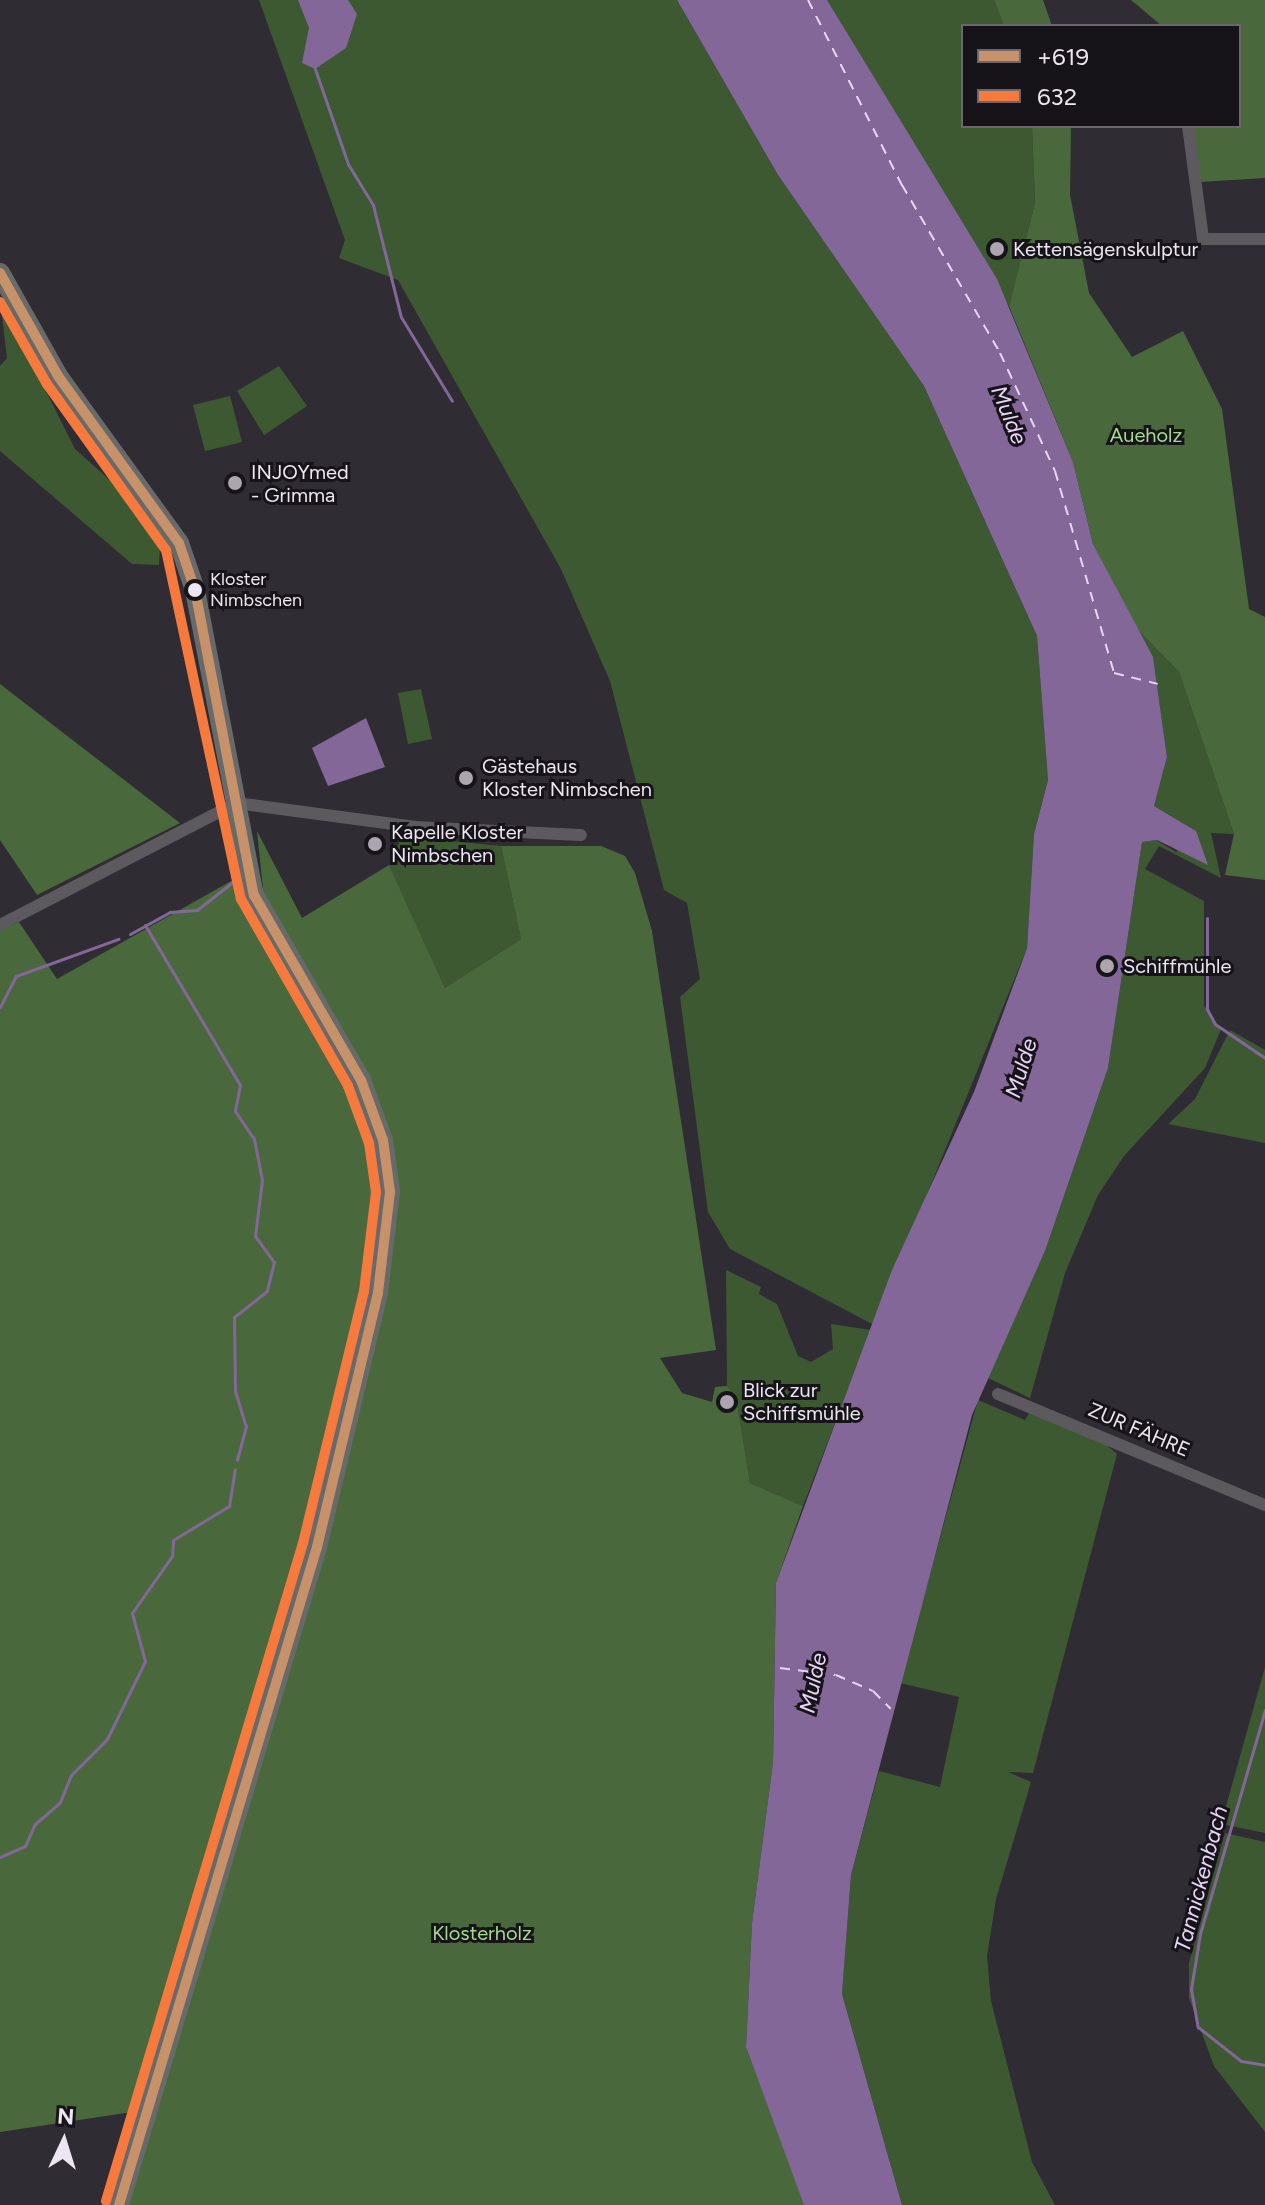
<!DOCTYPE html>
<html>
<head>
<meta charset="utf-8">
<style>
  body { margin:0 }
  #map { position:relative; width:1265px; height:2205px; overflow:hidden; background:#302c34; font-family:Figtree,sans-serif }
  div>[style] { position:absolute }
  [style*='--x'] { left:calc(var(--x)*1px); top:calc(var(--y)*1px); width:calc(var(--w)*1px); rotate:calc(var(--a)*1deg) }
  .green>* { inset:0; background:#3d5932 }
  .forest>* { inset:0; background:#49693d }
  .water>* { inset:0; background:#846799 }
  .stream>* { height:3px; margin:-1.5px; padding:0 1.5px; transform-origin:1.5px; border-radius:1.5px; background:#846799 }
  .ferry>* { height:2px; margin-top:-1px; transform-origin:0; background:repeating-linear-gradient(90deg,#e7d6f6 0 10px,transparent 0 18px) }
  .street>* { height:12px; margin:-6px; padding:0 6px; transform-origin:6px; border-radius:6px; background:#5d5a5f }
  .primary>* { height:20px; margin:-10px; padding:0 10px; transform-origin:10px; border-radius:10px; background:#686a69 }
  .bus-1>* { height:10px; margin:-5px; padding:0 5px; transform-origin:5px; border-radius:5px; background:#c7916a }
  .bus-2>* { height:10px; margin:-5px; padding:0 5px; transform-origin:5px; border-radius:5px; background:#f6793e }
  .dots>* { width:22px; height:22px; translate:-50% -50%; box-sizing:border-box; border:4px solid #161319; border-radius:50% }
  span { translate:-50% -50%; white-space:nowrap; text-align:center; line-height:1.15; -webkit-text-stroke:6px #161319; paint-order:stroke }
  .bus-label { font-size:18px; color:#ece6f0 }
  .left { translate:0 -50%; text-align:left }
  .poi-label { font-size:20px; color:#ece6f0 }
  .park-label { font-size:20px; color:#a3db8e }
  .street-label { font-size:20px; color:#ece6f0 }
  .water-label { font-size:22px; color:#e7d6f6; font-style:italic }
  .legend { position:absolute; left:961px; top:24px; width:280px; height:104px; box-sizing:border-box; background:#161319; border:2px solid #6c676f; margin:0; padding:10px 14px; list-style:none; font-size:24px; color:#ece6f0 }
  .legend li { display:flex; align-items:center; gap:16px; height:40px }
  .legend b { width:40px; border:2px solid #6c676f }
  .north { position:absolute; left:24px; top:2101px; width:80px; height:80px; -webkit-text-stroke:6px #161319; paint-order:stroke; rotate:4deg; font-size:22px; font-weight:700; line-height:32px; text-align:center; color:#ece6f0 }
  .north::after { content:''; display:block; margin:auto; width:28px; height:36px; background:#ece6f0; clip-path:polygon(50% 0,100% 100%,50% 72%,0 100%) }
</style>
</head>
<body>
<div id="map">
  <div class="green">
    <div style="clip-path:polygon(259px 0,677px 0,778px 175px,924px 386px,1037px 636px,1048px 780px,1034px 834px,1027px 948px,874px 1325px,730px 1249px,708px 1212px,680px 997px,700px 979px,687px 903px,664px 890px,610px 681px,561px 569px,398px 280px,339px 258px,345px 240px)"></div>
    <div style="clip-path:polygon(827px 0,994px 0,1004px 26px,963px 26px,963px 126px,1032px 126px,1035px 203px,1009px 306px)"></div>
    <div style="clip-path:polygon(0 300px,75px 449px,161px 526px,159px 565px,132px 564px,0 451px,0 366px,7px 358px)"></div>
    <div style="clip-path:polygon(279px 366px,307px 406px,264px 435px,237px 391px)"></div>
    <div style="clip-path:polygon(230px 396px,242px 442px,205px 451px,193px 405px)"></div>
    <div style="clip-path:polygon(1137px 629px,1179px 672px,1234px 834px,1211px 833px,1221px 878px,1159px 846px,1145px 869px,1204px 901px,1204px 1006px,1221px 1029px,1205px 1068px,1124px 1156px,1098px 1195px,1065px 1273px,1030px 1398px,988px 1378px,1045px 1251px,1108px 1068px,1142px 842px,1156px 840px,1176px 852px,1196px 831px,1154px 806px,1167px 757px,1153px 658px)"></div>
    <div style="clip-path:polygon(421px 689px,432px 739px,408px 744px,398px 693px)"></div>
    <div style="clip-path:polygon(402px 836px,501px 846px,521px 939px,445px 988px,389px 865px)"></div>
    <div style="clip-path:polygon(1230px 1030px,1265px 1050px,1265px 1143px,1168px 1124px,1195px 1099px)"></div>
    <div style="clip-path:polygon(726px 1270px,761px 1287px,759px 1294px,777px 1304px,798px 1356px,811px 1362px,833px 1349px,831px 1324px,871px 1330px,803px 1506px,750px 1483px,736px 1397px,727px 1386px)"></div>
    <div style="clip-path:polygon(978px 1400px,1025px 1420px,1033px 1407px,1091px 1432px,1117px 1454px,1033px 1773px,1008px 1772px,1031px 1782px,996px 1899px,987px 1956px,991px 2001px,1032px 2162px,1055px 2205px,902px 2205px,842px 1994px,851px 1875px,879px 1771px,940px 1787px,959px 1697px,900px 1683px)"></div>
    <div style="clip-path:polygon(1265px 1667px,1265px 1833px,1221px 1824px)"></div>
    <div style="clip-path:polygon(1225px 1833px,1265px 1842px,1265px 2132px,1214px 2066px,1189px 1998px,1189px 1963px)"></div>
  </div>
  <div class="forest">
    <div style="clip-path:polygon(994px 0,1043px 0,1052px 26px,1004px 26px)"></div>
    <div style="clip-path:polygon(1131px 0,1265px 0,1265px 178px,1199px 182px,1192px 126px,1239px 126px,1239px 26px,1162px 26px)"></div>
    <div style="clip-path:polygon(1032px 126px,1071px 126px,1070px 195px,1089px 293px,1132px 357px,1183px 331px,1222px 409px,1249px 609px,1265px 617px,1265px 880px,1225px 875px,1234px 834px,1179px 672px,1137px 629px,1093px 544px,1073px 462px,1009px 306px,1035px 203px)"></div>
    <div style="clip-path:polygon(0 684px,180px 823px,37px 895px,0 840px)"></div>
    <div style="clip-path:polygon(231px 820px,371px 1123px,384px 1219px,323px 1502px,145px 2091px,132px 2112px,0 2132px,0 931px,19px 922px,57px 979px,233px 880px,222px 822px)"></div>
    <div style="clip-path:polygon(257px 831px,302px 918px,389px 865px,445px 988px,521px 939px,501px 846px,601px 846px,625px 856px,635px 873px,652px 931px,716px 1350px,660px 1358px,682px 1393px,712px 1402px,715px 1387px,727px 1386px,736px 1397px,750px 1483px,803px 1506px,776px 1583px,773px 1762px,752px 1923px,746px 2047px,805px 2205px,124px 2205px,393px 1234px,366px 1077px,265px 908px)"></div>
  </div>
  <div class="water">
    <div style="clip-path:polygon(298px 0,348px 0,357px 14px,346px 48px,315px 69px,302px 63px,309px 28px)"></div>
    <div style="clip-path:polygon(677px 0,827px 0,997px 279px,1073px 462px,1093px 544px,1153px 657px,1167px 757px,1154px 806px,1196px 831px,1208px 865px,1157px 840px,1142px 842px,1108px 1068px,1045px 1251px,972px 1415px,851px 1875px,842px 1994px,902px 2205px,804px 2205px,746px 2047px,752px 1923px,773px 1762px,776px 1583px,892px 1270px,974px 1092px,1027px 948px,1034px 834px,1048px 780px,1037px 636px,924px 386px,778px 175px)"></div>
    <div style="clip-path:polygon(366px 718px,385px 767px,328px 786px,312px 748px)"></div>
  </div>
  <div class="stream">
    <div style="--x:315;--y:69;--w:101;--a:70.8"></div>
    <div style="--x:348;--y:164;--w:48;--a:58.6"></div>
    <div style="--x:373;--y:205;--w:115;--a:76"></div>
    <div style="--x:401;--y:317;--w:98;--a:58.7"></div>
    <div style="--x:1207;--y:918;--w:91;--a:90"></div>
    <div style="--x:1207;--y:1009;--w:17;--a:62"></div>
    <div style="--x:1215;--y:1024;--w:60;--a:34.2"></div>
    <div style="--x:145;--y:925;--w:186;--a:59.3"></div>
    <div style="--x:240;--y:1085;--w:26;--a:101"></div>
    <div style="--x:235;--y:1111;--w:34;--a:56"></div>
    <div style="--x:254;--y:1139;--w:42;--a:79"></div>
    <div style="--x:262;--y:1180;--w:56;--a:97.1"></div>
    <div style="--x:255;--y:1236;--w:32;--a:54"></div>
    <div style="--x:274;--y:1262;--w:30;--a:104"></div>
    <div style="--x:267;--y:1291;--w:42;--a:141.8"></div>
    <div style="--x:234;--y:1317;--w:74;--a:89.2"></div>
    <div style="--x:235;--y:1391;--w:37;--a:73"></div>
    <div style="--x:246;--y:1426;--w:35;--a:105"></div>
    <div style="--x:130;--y:934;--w:46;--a:-28.8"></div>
    <div style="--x:170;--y:912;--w:27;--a:-4"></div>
    <div style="--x:197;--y:910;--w:48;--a:-38.3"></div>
    <div style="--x:0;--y:1007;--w:35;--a:-63"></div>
    <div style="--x:16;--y:976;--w:109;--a:-19.9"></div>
    <div style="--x:1265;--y:1710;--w:233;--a:106.2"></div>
    <div style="--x:1200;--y:1934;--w:56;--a:99.3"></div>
    <div style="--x:1191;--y:1989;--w:39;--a:80"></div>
    <div style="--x:1198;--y:2027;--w:55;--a:38.3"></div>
    <div style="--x:1241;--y:2061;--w:24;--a:9"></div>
    <div style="--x:0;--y:1857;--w:27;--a:-24"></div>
    <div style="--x:25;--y:1846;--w:24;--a:-66"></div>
    <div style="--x:35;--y:1824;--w:33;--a:-41"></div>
    <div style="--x:60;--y:1802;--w:29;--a:-68"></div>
    <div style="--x:71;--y:1775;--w:51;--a:-45"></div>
    <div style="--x:107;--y:1739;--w:87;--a:-64"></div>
    <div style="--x:145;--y:1661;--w:50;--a:-105.2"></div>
    <div style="--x:132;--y:1613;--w:70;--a:-54.9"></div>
    <div style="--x:172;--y:1556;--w:16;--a:-86"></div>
    <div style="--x:173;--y:1540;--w:66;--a:-31.3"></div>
    <div style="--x:229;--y:1506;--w:37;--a:-81"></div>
  </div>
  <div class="ferry">
    <div style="--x:808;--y:0;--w:208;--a:63.1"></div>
    <div style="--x:902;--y:185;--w:194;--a:59.7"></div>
    <div style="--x:1000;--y:353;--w:130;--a:65"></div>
    <div style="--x:1055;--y:471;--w:210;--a:73.7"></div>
    <div style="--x:1114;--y:673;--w:45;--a:14"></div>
    <div style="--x:780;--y:1668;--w:56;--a:7.1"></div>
    <div style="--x:836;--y:1675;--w:40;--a:23.4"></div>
    <div style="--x:873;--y:1691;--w:25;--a:45"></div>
  </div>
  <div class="street">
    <div style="--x:1188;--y:126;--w:114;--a:82.4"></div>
    <div style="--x:1203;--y:239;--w:62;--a:0"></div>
    <div style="--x:0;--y:925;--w:266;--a:-27.3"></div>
    <div style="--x:236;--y:803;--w:181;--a:7.6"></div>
    <div style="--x:415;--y:827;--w:166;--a:2.8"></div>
    <div style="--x:998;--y:1394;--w:289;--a:22.6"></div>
  </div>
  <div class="primary">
    <div style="--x:0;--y:273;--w:118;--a:60.6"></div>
    <div style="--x:58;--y:376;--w:206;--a:54.1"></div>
    <div style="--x:179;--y:543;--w:50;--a:71.2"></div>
    <div style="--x:195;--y:590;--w:311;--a:79.1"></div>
    <div style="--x:254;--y:895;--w:214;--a:60"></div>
    <div style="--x:361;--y:1080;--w:64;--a:69.9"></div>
    <div style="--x:383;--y:1140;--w:52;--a:82.3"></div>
    <div style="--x:390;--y:1192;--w:102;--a:96.8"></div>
    <div style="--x:378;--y:1293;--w:261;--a:103.5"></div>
    <div style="--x:317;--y:1547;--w:687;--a:106.75"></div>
  </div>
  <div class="bus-1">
    <div style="--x:0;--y:273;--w:118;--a:60.6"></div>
    <div style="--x:58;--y:376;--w:206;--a:54.1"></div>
    <div style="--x:179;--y:543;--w:50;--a:71.2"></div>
    <div style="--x:195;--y:590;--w:311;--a:79.1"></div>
    <div style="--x:254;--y:895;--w:214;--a:60"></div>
    <div style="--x:361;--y:1080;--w:64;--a:69.9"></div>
    <div style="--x:383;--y:1140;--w:52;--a:82.3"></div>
    <div style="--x:390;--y:1192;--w:102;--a:96.8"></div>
    <div style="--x:378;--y:1293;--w:261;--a:103.5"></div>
    <div style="--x:317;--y:1547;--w:687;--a:106.75"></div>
  </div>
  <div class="bus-2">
    <div style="--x:0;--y:302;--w:95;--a:60.2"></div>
    <div style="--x:47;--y:384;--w:204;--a:54.4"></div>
    <div style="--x:166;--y:550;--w:357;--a:77.9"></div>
    <div style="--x:241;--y:899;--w:215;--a:60.2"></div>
    <div style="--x:348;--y:1086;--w:61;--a:69.8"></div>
    <div style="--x:369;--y:1143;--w:49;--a:81.9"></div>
    <div style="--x:376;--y:1192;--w:100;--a:96.9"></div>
    <div style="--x:364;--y:1291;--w:259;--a:103.6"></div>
    <div style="--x:303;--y:1543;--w:687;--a:106.67"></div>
  </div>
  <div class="dots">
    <div style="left:997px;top:249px;background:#aaa5ae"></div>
    <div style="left:235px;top:483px;background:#aaa5ae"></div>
    <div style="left:195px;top:590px;background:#ece6f0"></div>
    <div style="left:466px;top:778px;background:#aaa5ae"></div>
    <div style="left:375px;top:844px;background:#aaa5ae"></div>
    <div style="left:1107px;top:966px;background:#aaa5ae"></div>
    <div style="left:727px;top:1402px;background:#aaa5ae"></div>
  </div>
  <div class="bus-label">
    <span class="left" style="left:210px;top:590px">Kloster<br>Nimbschen</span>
  </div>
  <div class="poi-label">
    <span class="left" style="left:1013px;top:249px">Kettensägenskulptur</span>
    <span class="left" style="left:251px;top:484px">INJOYmed<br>- Grimma</span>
    <span class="left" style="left:482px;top:778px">Gästehaus<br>Kloster Nimbschen</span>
    <span class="left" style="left:391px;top:844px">Kapelle Kloster<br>Nimbschen</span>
    <span class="left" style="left:1123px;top:966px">Schiffmühle</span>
    <span class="left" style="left:743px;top:1402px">Blick zur<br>Schiffsmühle</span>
  </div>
  <div class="park-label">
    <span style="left:1146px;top:435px">Aueholz</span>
    <span style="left:482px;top:1933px">Klosterholz</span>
  </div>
  <div class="street-label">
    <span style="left:1139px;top:1430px;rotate:23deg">ZUR FÄHRE</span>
  </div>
  <div class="water-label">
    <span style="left:1009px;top:415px;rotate:68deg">Mulde</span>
    <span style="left:1021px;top:1068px;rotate:-73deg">Mulde</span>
    <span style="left:813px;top:1683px;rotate:-78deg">Mulde</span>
    <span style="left:1201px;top:1879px;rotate:-75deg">Tannickenbach</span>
  </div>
  <ul class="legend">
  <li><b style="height:10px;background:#c7916a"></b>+619</li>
  <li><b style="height:10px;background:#f6793e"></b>632</li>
  </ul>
  <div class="north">N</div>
</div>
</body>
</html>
